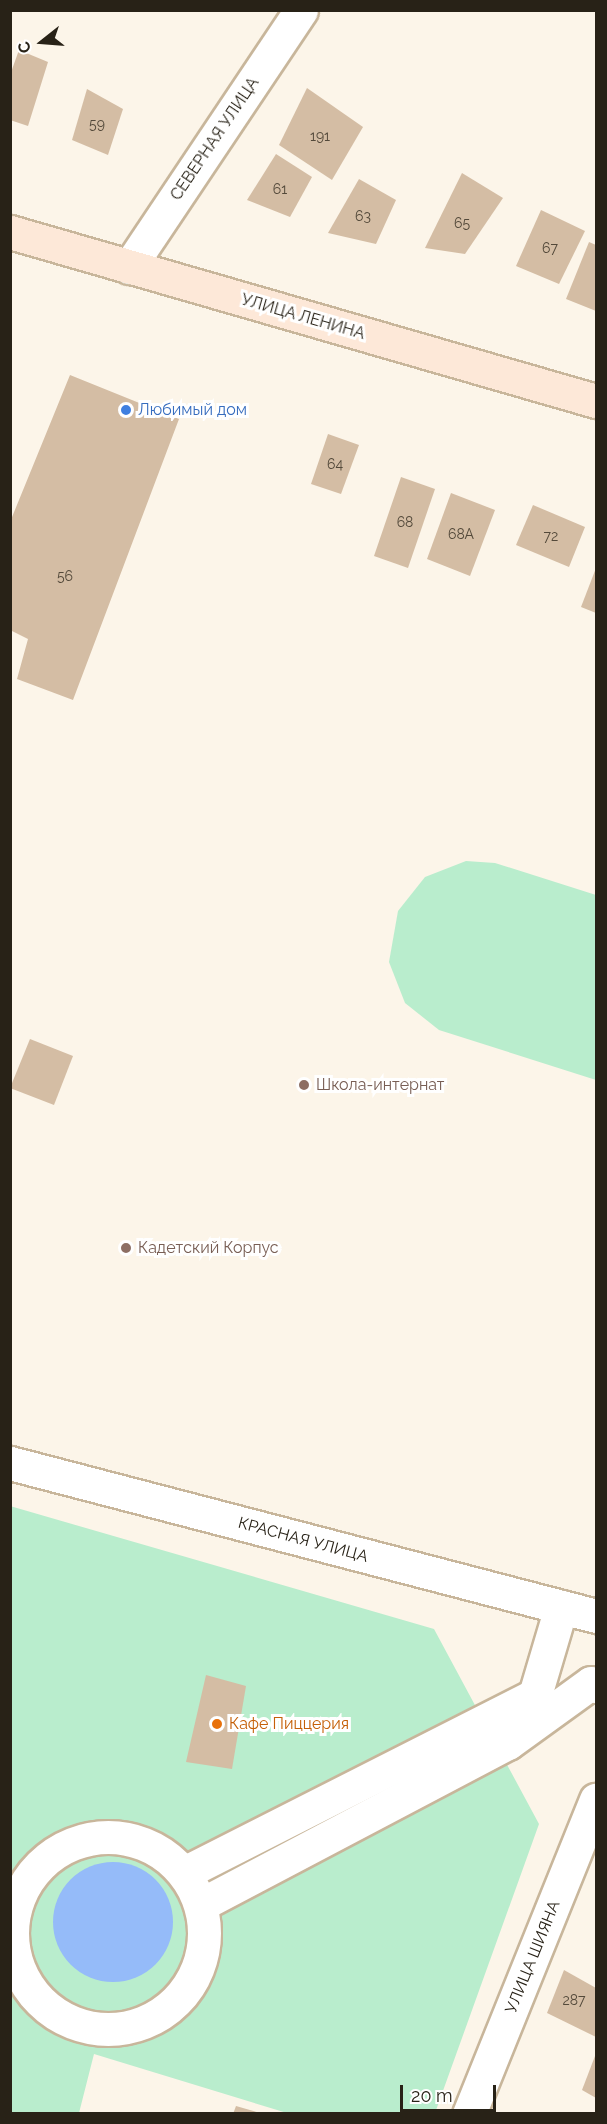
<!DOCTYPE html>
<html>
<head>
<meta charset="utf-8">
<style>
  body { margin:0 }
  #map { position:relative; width:607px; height:2124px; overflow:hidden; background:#fcf5e9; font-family:Raleway,sans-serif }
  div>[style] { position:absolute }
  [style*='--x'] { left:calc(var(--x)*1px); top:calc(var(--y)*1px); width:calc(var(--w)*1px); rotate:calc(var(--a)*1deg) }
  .green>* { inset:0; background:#b9edcd }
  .water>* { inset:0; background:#95bbf9 }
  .round { border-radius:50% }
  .building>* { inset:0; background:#d4bda4 }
  .roads { filter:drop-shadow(2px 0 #c8b69b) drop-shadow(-2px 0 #c8b69b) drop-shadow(0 2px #c8b69b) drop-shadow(0 -2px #c8b69b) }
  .street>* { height:33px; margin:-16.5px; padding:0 16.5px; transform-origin:16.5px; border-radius:16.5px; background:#fff }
  .street>.ring { margin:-16.5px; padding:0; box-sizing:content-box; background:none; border:33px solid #fff; border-radius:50% }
  .secondary>* { height:33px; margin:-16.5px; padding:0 16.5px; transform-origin:16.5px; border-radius:16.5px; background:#fde8d8 }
  .dots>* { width:16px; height:16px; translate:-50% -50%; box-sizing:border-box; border:3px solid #fff; border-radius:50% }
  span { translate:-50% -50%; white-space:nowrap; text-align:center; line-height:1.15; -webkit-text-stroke:6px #fff; paint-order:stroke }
  .number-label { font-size:14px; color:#53493a }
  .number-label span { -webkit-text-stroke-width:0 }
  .street-label { font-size:16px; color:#282217 }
  .shop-label { font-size:16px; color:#366cbe }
  .left { translate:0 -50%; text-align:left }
  .education-label { font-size:16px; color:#785e54 }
  .food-label { font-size:16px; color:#c56008 }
  .frame { position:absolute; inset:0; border:12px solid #282217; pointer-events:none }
  .north { position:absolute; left:12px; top:12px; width:60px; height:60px; -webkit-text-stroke:4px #fff; paint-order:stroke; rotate:253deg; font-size:16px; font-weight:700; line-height:24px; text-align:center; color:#282217 }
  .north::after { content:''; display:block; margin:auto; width:21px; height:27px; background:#282217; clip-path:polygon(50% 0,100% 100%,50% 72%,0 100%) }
  .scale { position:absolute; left:400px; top:2085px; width:96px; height:27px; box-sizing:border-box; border:3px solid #282217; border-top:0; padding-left:8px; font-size:18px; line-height:21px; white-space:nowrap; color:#282217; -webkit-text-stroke:4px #fff; paint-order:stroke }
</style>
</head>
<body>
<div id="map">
  <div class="green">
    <div style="clip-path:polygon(466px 861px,495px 863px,596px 895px,596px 1080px,439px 1030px,405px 1003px,389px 962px,398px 911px,425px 877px)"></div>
    <div style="clip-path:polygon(10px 1506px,434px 1629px,539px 1824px,435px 2113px,287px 2113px,94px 2054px,79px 2113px,11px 2113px)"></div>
  </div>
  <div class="water">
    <div class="round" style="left:53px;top:1862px;width:120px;height:120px"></div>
  </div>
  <div class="building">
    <div style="clip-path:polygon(19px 50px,48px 62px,28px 126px,10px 120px,10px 75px)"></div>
    <div style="clip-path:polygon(307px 88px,363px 127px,332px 180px,279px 145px)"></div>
    <div style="clip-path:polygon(87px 89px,123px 109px,108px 155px,72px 140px)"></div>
    <div style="clip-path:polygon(276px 154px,312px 177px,290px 217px,247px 200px)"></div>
    <div style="clip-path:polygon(462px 173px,503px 198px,465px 254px,425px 248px)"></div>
    <div style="clip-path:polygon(359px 179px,396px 200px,376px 244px,328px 233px)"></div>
    <div style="clip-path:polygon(541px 210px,585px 231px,559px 284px,516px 266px)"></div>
    <div style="clip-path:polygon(589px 242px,596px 245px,596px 311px,566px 299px)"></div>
    <div style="clip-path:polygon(70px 375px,179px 419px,73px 700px,17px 679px,28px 639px,10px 630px,10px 522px)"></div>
    <div style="clip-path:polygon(328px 434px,359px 445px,341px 494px,311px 484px)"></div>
    <div style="clip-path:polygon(401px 477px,435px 489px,408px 568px,374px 556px)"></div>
    <div style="clip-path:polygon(451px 493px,495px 510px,470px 576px,427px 559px)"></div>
    <div style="clip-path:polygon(533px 505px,585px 527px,569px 567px,516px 545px)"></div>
    <div style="clip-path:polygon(596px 568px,596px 613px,581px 607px)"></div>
    <div style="clip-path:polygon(30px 1039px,73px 1056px,54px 1105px,10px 1088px)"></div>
    <div style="clip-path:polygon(206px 1675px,246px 1686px,232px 1769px,186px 1762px)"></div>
    <div style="clip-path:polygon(564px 1970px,596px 1988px,596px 2037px,547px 2013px)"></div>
    <div style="clip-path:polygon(595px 2056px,596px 2057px,596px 2098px,582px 2090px)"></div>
    <div style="clip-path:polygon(236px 2106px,260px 2113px,260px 2114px,233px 2114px)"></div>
  </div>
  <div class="roads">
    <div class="street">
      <div style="--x:129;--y:267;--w:309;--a:-56.2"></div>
      <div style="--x:10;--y:1463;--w:606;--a:14.63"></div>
      <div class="ring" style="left:12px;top:1837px;width:159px;height:159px"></div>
      <div style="--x:186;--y:1872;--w:391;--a:-26.9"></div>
      <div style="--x:535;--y:1695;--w:92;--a:-73.5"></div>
      <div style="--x:202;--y:1904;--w:346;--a:-27.8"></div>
      <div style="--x:508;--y:1743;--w:102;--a:-35.9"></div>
      <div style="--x:591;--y:1683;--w:6;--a:31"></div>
      <div style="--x:469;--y:2114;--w:339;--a:-68"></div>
    </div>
    <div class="secondary">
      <div style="--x:10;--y:232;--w:610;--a:16.09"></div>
    </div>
  </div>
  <div class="dots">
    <div style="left:126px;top:410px;background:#3f7fe0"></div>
    <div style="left:304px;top:1085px;background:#8d6e63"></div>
    <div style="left:126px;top:1248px;background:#8d6e63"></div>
    <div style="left:217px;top:1724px;background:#e8710a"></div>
  </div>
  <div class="number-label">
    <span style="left:97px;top:124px">59</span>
    <span style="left:320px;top:136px">191</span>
    <span style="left:280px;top:189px">61</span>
    <span style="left:363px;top:216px">63</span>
    <span style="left:462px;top:223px">65</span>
    <span style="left:550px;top:248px">67</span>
    <span style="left:335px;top:464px">64</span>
    <span style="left:405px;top:522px">68</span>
    <span style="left:461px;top:534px">68А</span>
    <span style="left:551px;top:536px">72</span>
    <span style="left:65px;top:576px">56</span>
    <span style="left:574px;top:2000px">287</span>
  </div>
  <div class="street-label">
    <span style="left:215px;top:139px;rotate:-56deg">СЕВЕРНАЯ УЛИЦА</span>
    <span style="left:303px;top:317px;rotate:16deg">УЛИЦА ЛЕНИНА</span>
    <span style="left:303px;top:1540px;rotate:15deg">КРАСНАЯ УЛИЦА</span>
    <span style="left:533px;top:1957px;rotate:-68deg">УЛИЦА ШИЯНА</span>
  </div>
  <div class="shop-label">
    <span class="left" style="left:138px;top:410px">Любимый дом</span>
  </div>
  <div class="education-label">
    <span class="left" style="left:316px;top:1085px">Школа-интернат</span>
    <span class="left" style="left:138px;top:1248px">Кадетский Корпус</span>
  </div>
  <div class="food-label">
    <span class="left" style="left:229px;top:1724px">Кафе Пиццерия</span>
  </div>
  <div class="frame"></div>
  <div class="north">С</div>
  <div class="scale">20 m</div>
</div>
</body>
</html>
